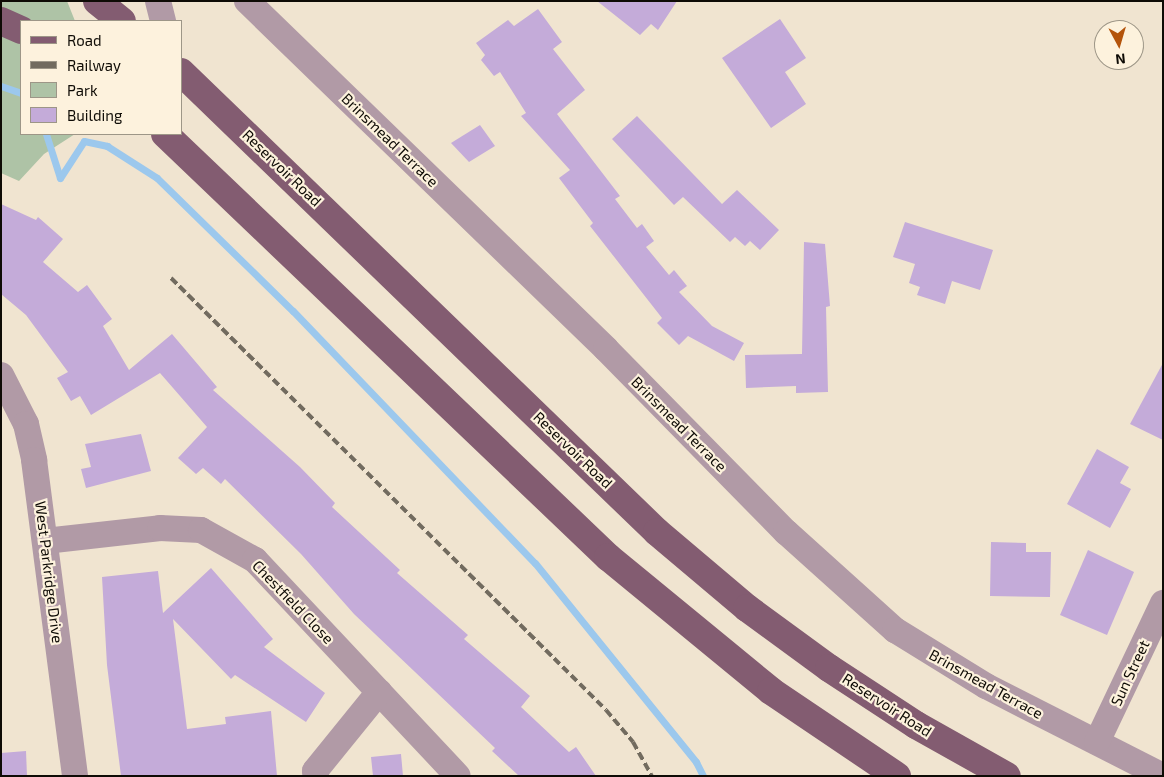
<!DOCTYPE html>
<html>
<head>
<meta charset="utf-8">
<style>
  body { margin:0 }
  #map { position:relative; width:1164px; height:777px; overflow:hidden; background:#f0e4d0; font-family:"Exo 2",sans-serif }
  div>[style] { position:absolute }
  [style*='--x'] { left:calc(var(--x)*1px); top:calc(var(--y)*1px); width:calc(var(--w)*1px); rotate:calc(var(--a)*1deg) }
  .green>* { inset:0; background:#aec3a6 }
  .stream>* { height:7px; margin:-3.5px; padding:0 3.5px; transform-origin:3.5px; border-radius:3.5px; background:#9cc8ed }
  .building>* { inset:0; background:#c4abd9 }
  .minor>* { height:26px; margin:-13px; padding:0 13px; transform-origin:13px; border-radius:13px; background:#b19aa6 }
  .major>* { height:28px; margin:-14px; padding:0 14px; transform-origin:14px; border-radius:14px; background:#835c71 }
  .rail>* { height:4px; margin-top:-2px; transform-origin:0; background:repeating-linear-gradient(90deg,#726b5f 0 8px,transparent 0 12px) }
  span { translate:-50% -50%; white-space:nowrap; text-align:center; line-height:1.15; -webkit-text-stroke:4.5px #fdf2dd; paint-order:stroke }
  .street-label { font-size:15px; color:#0e0b05 }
  .frame { position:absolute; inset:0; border:2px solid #0e0b05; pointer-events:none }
  .legend { position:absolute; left:20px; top:20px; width:162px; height:115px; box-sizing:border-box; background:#fdf2dd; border:1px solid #9d9687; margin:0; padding:6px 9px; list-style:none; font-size:15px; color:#0e0b05 }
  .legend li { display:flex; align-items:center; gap:10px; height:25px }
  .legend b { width:25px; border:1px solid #9d9687 }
  .north { position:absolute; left:1094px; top:20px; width:50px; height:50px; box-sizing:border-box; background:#fdf2dd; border:1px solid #9d9687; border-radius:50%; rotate:174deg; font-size:14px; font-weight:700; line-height:20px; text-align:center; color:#0e0b05 }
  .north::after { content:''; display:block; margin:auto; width:18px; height:22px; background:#b4540b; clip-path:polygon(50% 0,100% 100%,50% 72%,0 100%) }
</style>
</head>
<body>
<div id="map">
  <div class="green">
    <div style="clip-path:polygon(1px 1px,67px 1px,75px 21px,21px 21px,21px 134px,75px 134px,44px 154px,19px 181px,1px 173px)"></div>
  </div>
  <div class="stream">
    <div style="--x:1;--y:86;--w:21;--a:19"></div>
    <div style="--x:46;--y:134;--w:46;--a:72.3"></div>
    <div style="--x:60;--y:178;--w:44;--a:-57"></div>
    <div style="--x:84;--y:141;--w:24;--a:12"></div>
    <div style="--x:107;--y:146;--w:59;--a:32.6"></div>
    <div style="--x:157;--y:178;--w:190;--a:44.4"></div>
    <div style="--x:293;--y:311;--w:349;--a:46.2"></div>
    <div style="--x:535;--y:563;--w:256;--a:51"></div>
    <div style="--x:696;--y:762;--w:16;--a:63"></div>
  </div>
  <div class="building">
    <div style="clip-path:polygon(597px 1px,677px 1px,658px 30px,651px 24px,640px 35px)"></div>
    <div style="clip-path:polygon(538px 9px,562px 42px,553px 49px,585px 90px,557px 114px,620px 196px,615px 199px,637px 228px,642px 224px,654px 241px,646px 247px,669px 275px,674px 270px,687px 286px,679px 292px,712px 326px,744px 343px,734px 361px,688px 336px,679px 345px,657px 323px,662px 318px,590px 226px,593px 223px,559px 178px,570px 170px,521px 116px,526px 113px,500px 72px,494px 76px,481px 60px,485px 55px,476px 43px,508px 20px,514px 26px)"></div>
    <div style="clip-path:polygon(780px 19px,806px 58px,785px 72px,806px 104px,771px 128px,722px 58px)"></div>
    <div style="clip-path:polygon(637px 116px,722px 204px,737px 190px,779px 230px,760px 250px,750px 241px,745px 246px,735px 237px,730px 242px,683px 197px,674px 205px,612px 139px)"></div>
    <div style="clip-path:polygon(480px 125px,495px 146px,469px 162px,451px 143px)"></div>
    <div style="clip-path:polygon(1px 204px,36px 220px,38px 217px,63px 239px,43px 262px,78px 292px,87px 285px,112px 319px,103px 326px,129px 370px,172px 334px,217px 387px,213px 390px,300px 467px,335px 503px,332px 507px,400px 570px,397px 573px,468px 635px,464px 639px,530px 696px,521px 707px,569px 752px,576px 747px,596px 776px,519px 776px,492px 751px,495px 748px,354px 614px,301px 554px,225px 479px,221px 484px,203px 468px,196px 474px,178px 458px,207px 427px,160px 373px,91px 415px,80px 396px,71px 401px,57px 378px,68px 372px,26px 315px,1px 294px)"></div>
    <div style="clip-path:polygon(905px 222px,993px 250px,980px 290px,952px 281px,945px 304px,917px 295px,920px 287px,909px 283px,915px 264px,893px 257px)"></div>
    <div style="clip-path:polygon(804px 242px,825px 244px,830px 306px,826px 307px,828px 392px,796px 393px,796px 386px,746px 388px,745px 355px,802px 354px)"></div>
    <div style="clip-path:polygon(1163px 363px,1163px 440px,1130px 424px)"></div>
    <div style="clip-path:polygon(141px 434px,151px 471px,86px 488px,81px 469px,91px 467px,85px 444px)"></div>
    <div style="clip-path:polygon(1097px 449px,1129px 467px,1120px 483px,1131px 489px,1110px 528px,1067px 504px)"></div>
    <div style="clip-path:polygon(991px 542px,1026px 543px,1026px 552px,1051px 552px,1050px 597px,990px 596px)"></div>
    <div style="clip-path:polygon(1088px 550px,1134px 572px,1107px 635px,1060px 615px)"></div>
    <div style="clip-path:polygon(211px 568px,273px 639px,264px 647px,325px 693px,306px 722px,235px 675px,231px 679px,173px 619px,187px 729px,226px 724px,225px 717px,271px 711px,277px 776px,121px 776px,107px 665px,102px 577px,158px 571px,163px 613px)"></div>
    <div style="clip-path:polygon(26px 751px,27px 776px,1px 776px,1px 753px)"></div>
    <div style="clip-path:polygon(401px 754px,403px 776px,373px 776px,371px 757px)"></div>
  </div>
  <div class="minor">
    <div style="--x:158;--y:1;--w:21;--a:76"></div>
    <div style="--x:247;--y:1;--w:500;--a:44.1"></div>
    <div style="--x:606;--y:349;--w:257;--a:45.5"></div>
    <div style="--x:786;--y:532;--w:147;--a:42"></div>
    <div style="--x:895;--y:630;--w:107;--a:31.6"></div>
    <div style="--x:986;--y:686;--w:199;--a:27"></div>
    <div style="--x:1;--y:375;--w:55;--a:63"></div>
    <div style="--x:26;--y:424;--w:37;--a:77"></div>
    <div style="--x:34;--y:460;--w:319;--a:82.6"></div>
    <div style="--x:45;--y:541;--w:116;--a:-6.4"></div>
    <div style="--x:160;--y:528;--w:41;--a:2.8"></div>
    <div style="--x:201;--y:530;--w:62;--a:29.1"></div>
    <div style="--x:255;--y:560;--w:296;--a:46.8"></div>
    <div style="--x:1097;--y:742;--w:154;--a:-64.6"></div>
    <div style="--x:316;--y:776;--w:5;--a:-101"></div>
    <div style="--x:315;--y:771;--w:102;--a:-51"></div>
  </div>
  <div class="major">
    <div style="--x:97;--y:1;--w:32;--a:39"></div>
    <div style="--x:1;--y:21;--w:22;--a:24"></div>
    <div style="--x:181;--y:72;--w:662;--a:44.02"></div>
    <div style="--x:657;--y:532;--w:118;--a:40.2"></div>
    <div style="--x:747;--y:608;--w:102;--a:36.2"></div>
    <div style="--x:829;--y:668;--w:104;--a:33.2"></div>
    <div style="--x:916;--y:725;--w:104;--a:29.3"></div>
    <div style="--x:165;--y:134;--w:613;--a:43.68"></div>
    <div style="--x:608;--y:557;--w:211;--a:39.4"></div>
    <div style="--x:771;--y:691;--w:152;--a:34"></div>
  </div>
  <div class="rail">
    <div style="--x:171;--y:278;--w:613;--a:44.8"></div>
    <div style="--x:606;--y:710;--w:42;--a:49.8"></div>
    <div style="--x:633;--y:742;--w:39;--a:61"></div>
  </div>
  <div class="street-label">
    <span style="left:390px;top:140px;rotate:44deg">Brinsmead Terrace</span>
    <span style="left:282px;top:168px;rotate:44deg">Reservoir Road</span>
    <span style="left:679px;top:424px;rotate:45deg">Brinsmead Terrace</span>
    <span style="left:573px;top:450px;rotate:44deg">Reservoir Road</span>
    <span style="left:49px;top:572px;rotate:83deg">West Parkridge Drive</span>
    <span style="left:293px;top:602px;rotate:46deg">Chestfield Close</span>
    <span style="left:1130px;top:673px;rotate:-65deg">Sun Street</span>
    <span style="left:986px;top:684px;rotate:29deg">Brinsmead Terrace</span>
    <span style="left:887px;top:705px;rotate:33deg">Reservoir Road</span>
  </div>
  <div class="frame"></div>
  <ul class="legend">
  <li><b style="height:6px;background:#835c71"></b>Road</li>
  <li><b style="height:6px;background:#726b5f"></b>Railway</li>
  <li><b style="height:14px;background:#aec3a6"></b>Park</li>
  <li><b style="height:14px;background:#c4abd9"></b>Building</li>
  </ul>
  <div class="north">N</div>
</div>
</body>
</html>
